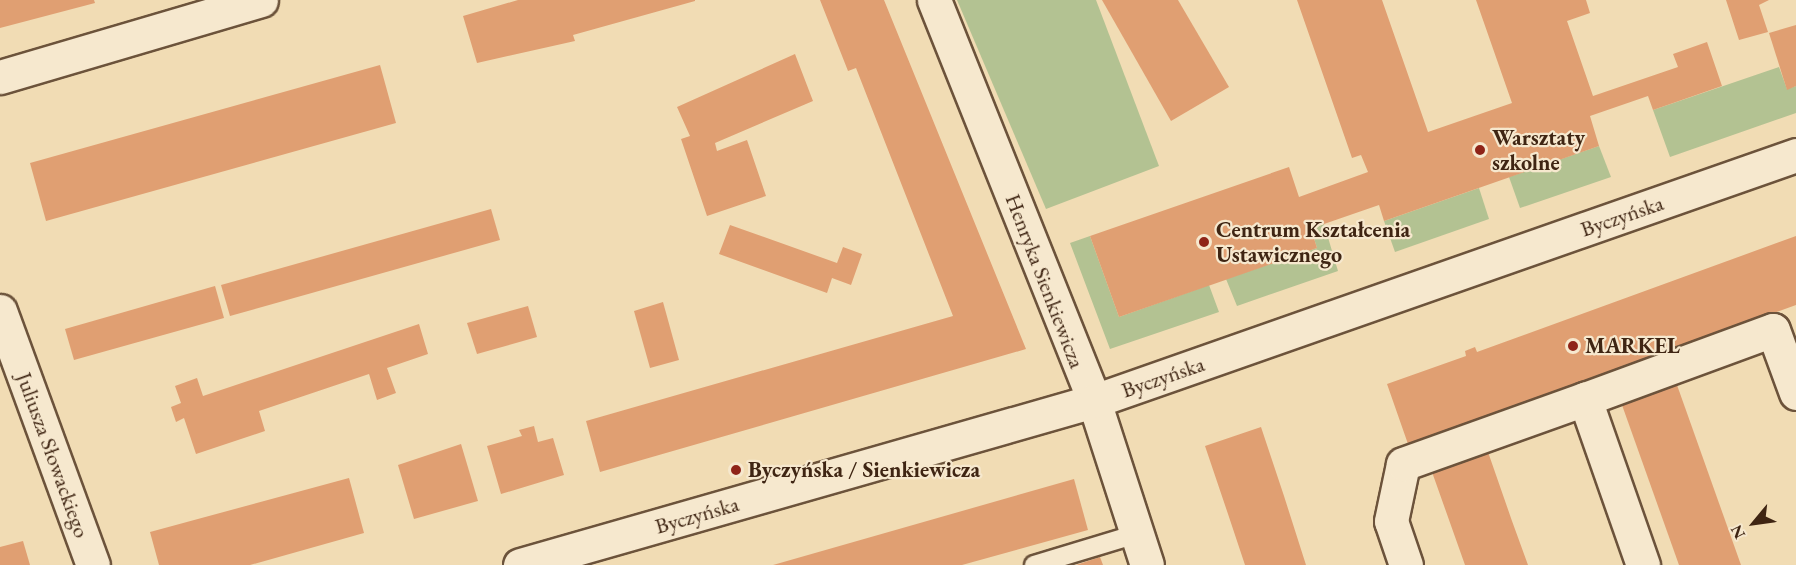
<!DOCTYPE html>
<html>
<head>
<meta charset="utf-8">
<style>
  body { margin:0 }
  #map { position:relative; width:1796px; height:565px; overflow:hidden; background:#f1dcb4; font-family:"EB Garamond",serif }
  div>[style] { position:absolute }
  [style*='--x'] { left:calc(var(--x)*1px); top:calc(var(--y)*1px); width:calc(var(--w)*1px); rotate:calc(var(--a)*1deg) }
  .green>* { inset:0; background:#b3c292 }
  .building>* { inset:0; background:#e09f72 }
  .roads { filter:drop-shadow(2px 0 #6c533b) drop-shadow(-2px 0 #6c533b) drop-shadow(0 2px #6c533b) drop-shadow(0 -2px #6c533b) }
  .service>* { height:18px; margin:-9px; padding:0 9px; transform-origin:9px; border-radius:9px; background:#f6e8ce }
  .minor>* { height:33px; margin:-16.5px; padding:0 16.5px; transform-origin:16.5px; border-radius:16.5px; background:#f6e8ce }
  .tertiary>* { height:33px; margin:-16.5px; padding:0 16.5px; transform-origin:16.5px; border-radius:16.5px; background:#f6e8ce }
  .dots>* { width:16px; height:16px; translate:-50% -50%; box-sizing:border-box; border:3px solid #f6e8ce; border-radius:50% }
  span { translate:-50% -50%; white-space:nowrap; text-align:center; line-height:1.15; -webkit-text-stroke:4.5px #f6e8ce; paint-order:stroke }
  .poi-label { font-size:22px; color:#3f2513; font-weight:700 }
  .left { translate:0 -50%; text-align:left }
  .street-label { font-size:22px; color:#3f2513 }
  .north { position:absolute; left:1724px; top:493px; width:60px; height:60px; -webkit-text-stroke:4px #f6e8ce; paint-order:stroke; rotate:241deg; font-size:16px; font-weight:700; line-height:24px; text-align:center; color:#3f2513 }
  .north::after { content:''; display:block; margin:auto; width:21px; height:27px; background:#3f2513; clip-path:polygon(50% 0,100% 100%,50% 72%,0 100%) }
</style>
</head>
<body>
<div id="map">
  <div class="green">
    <div style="clip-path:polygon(957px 0,1096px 0,1159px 166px,1046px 209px)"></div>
    <div style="clip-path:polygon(1779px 67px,1787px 89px,1796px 86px,1796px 113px,1670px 157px,1653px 110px)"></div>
    <div style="clip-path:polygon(1599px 146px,1611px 177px,1520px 208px,1509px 177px)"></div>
    <div style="clip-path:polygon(1479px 188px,1489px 219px,1395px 252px,1384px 221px)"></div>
    <div style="clip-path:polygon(1324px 224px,1338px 271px,1237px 306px,1226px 279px,1317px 248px,1311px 229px)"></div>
    <div style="clip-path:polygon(1090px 236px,1119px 317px,1209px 285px,1219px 312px,1110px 349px,1070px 243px)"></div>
  </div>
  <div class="building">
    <div style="clip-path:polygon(0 0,94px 0,95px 3px,0 28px)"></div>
    <div style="clip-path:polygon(518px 0,695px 0,695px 1px,573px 35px,575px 41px,477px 63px,463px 16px)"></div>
    <div style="clip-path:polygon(820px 0,884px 0,1026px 349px,600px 472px,586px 421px,953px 316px,856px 68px,848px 71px)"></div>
    <div style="clip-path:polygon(1102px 0,1178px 0,1229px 87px,1171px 121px)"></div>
    <div style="clip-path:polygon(1297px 0,1382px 0,1428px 132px,1512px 103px,1476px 0,1586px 0,1590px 13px,1567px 21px,1593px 96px,1678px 67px,1673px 54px,1707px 42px,1722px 86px,1653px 110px,1648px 96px,1590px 116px,1599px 146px,1384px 221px,1379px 205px,1324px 224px,1311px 229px,1317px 248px,1119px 317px,1090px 236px,1289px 167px,1299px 197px,1368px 172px,1361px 155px,1352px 158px)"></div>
    <div style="clip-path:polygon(1726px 0,1769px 0,1759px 5px,1768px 32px,1739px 40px)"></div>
    <div style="clip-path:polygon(1796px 25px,1796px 86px,1787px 90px,1769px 33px)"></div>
    <div style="clip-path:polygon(795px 54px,813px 101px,715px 143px,717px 151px,747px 140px,766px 196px,707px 216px,681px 139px,690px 136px,677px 107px)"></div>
    <div style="clip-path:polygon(380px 65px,396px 123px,46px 221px,30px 163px)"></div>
    <div style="clip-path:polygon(491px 209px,500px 240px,230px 316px,221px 285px)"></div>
    <div style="clip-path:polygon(730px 225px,837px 263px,843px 247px,862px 254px,851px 285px,832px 278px,827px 293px,719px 254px)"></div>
    <div style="clip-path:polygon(1796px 236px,1796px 305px,1408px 444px,1387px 384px,1466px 356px,1465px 351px,1475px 347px,1477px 352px)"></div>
    <div style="clip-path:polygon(215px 286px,224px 318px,74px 360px,65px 329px)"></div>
    <div style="clip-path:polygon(663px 302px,679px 360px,650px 368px,634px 311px)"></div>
    <div style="clip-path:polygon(528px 306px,537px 337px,477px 354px,467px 323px)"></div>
    <div style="clip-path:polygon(419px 324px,428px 354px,387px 368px,396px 393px,377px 400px,369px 374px,259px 411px,265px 431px,196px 454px,184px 418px,176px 422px,171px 407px,181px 403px,175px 386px,197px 378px,203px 396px)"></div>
    <div style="clip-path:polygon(1677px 385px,1741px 565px,1679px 565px,1622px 405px)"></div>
    <div style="clip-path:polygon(534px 426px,538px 442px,553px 438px,564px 475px,501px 494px,487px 446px,522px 436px,519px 430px)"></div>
    <div style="clip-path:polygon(1261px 427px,1284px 496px,1306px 565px,1245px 565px,1228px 514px,1205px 446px)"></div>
    <div style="clip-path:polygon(461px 444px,478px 501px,414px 519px,398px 465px)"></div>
    <div style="clip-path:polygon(1488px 452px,1512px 521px,1528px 565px,1465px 565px,1432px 472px)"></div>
    <div style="clip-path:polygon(349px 478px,364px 533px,250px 565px,159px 565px,150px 532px)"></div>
    <div style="clip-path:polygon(1074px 479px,1088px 530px,962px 565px,773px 565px)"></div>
    <div style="clip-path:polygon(23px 541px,30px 565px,0 565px,0 547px)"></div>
    <div style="clip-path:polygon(1100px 557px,1103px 565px,1076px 565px)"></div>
  </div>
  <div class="roads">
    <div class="service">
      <div style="--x:1034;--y:565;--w:108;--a:-16.8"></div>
    </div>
    <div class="minor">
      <div style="--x:934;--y:0;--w:432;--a:68.2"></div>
      <div style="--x:1094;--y:401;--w:172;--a:72.1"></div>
      <div style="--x:0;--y:77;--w:272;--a:-16.4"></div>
      <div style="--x:0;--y:311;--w:270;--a:69.9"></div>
      <div style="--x:1406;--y:565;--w:46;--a:-108.8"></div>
      <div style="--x:1391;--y:521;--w:58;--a:-78.1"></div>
      <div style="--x:1403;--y:464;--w:193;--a:-19.7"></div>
      <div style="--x:1643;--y:565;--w:176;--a:-109.3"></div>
      <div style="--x:1585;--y:399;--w:200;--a:-20.2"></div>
      <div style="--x:1773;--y:330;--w:67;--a:69.9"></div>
    </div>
    <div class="tertiary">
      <div style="--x:520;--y:565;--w:597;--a:-15.95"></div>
      <div style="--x:1094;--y:401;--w:744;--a:-19.31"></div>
    </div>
  </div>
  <div class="dots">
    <div style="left:1480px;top:150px;background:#8f2418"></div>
    <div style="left:1204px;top:242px;background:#8f2418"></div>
    <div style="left:1573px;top:346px;background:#8f2418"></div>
    <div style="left:736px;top:470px;background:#8f2418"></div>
  </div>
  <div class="poi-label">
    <span class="left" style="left:1492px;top:150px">Warsztaty<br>szkolne</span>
    <span class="left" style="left:1216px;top:242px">Centrum Kształcenia<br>Ustawicznego</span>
    <span class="left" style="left:1585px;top:346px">MARKEL</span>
    <span class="left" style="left:748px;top:470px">Byczyńska / Sienkiewicza</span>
  </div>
  <div class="street-label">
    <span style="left:1622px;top:216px;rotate:-19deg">Byczyńska</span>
    <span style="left:1045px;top:281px;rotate:69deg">Henryka Sienkiewicza</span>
    <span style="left:1163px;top:377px;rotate:-19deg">Byczyńska</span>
    <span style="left:53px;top:455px;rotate:70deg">Juliusza Słowackiego</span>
    <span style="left:697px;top:515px;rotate:-16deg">Byczyńska</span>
  </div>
  <div class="north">N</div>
</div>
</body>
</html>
